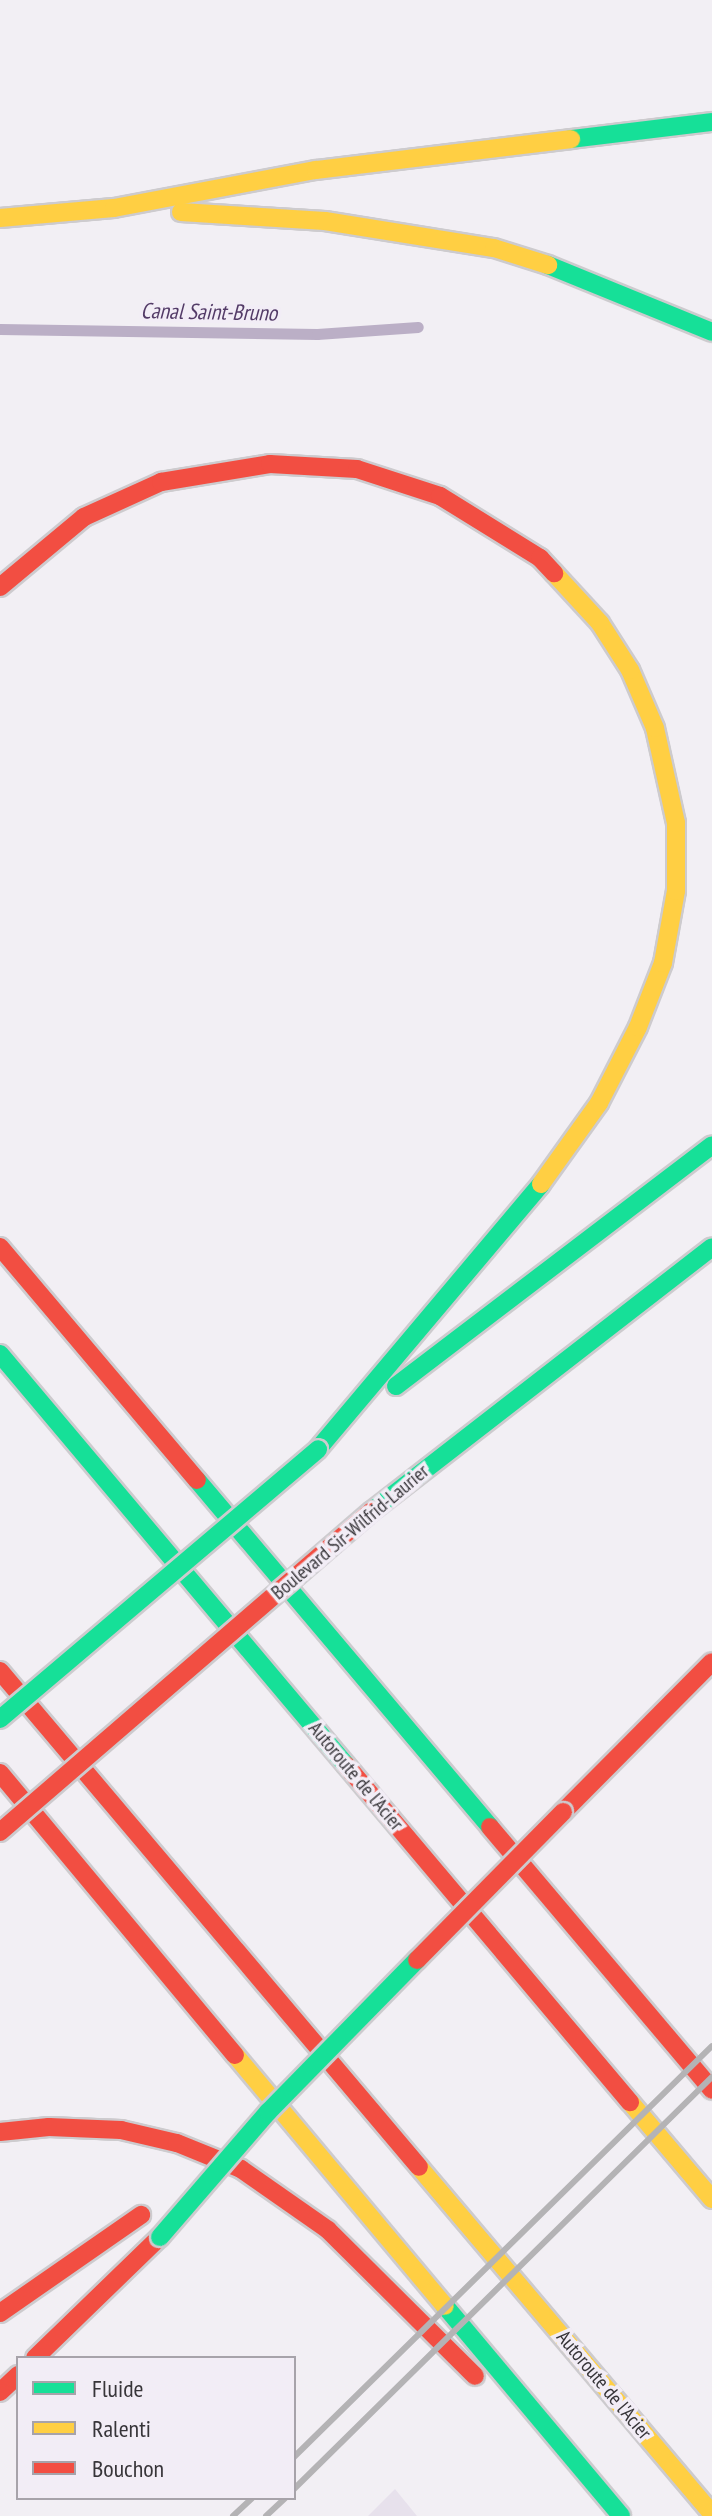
<!DOCTYPE html>
<html>
<head>
<meta charset="utf-8">
<style>
  body { margin:0 }
  #map { position:relative; width:712px; height:2516px; overflow:hidden; background:#f2eff4; font-family:"PT Sans Narrow",sans-serif }
  div>[style] { position:absolute }
  [style*='--x'] { left:calc(var(--x)*1px); top:calc(var(--y)*1px); width:calc(var(--w)*1px); rotate:calc(var(--a)*1deg) }
  .built>* { inset:0; background:#e7e1ec }
  .stream>* { height:11px; margin:-5.5px; padding:0 5.5px; transform-origin:5.5px; border-radius:5.5px; background:#bbafc6 }
  .roads { filter:drop-shadow(2px 0 #cdcbce) drop-shadow(-2px 0 #cdcbce) drop-shadow(0 2px #cdcbce) drop-shadow(0 -2px #cdcbce) }
  .fast>* { height:18px; margin:-9px; padding:0 9px; transform-origin:9px; border-radius:9px; background:#16e098 }
  .slow>* { height:18px; margin:-9px; padding:0 9px; transform-origin:9px; border-radius:9px; background:#ffcf43 }
  .jam>* { height:18px; margin:-9px; padding:0 9px; transform-origin:9px; border-radius:9px; background:#f24e42 }
  .rail>* { height:6px; margin:-3px; padding:0 3px; transform-origin:3px; border-radius:3px; background:#b4b3b5 }
  .bridges { filter:drop-shadow(2px 0 #cdcbce) drop-shadow(-2px 0 #cdcbce) drop-shadow(0 2px #cdcbce) drop-shadow(0 -2px #cdcbce) }
  .fast-bridge>* { height:18px; margin:-9px; padding:0 9px; transform-origin:9px; border-radius:9px; background:#16e098 }
  .jam-bridge>* { height:18px; margin:-9px; padding:0 9px; transform-origin:9px; border-radius:9px; background:#f24e42 }
  span { translate:-50% -50%; white-space:nowrap; text-align:center; line-height:1.15; -webkit-text-stroke:7px #f2edf6; paint-order:stroke }
  .street-label { font-size:20px; color:#373539 }
  .water-label { font-size:22px; color:#533b67; font-style:italic }
  .legend { position:absolute; left:16px; top:2356px; width:280px; height:144px; box-sizing:border-box; background:#f2edf6; border:2px solid #a7a3aa; margin:0; padding:10px 14px; list-style:none; font-size:24px; color:#373539 }
  .legend li { display:flex; align-items:center; gap:16px; height:40px }
  .legend b { width:40px; border:2px solid #a7a3aa }
</style>
</head>
<body>
<div id="map">
  <div class="built">
    <div style="clip-path:polygon(395px 2489px,417px 2516px,368px 2516px)"></div>
  </div>
  <div class="stream">
    <div style="--x:0;--y:329;--w:317;--a:0.9"></div>
    <div style="--x:317;--y:334;--w:101;--a:-4"></div>
  </div>
  <div class="roads">
    <div class="fast">
      <div style="--x:571;--y:139;--w:142;--a:-6.9"></div>
      <div style="--x:548;--y:265;--w:177;--a:22.2"></div>
      <div style="--x:0;--y:1354;--w:537;--a:49.91"></div>
      <div style="--x:396;--y:1386;--w:397;--a:-37.3"></div>
      <div style="--x:318;--y:1449;--w:346;--a:-49.9"></div>
      <div style="--x:197;--y:1480;--w:454;--a:49.8"></div>
      <div style="--x:372;--y:1511;--w:430;--a:-37.8"></div>
      <div style="--x:445;--y:2306;--w:274;--a:50"></div>
    </div>
    <div class="slow">
      <div style="--x:181;--y:212;--w:144;--a:3.6"></div>
      <div style="--x:325;--y:221;--w:171;--a:9.1"></div>
      <div style="--x:494;--y:248;--w:57;--a:17.5"></div>
      <div style="--x:0;--y:218;--w:114;--a:-5"></div>
      <div style="--x:114;--y:208;--w:206;--a:-10.7"></div>
      <div style="--x:316;--y:170;--w:257;--a:-6.9"></div>
      <div style="--x:541;--y:1184;--w:100;--a:-54.4"></div>
      <div style="--x:599;--y:1103;--w:85;--a:-62.8"></div>
      <div style="--x:638;--y:1027;--w:69;--a:-68.7"></div>
      <div style="--x:663;--y:963;--w:73;--a:-79.8"></div>
      <div style="--x:676;--y:891;--w:68;--a:-90"></div>
      <div style="--x:676;--y:823;--w:97;--a:-102.5"></div>
      <div style="--x:655;--y:728;--w:63;--a:-113.3"></div>
      <div style="--x:630;--y:670;--w:56;--a:-122.6"></div>
      <div style="--x:600;--y:623;--w:68;--a:-132.6"></div>
      <div style="--x:235;--y:2055;--w:327;--a:50.1"></div>
      <div style="--x:630;--y:2102;--w:127;--a:49.8"></div>
      <div style="--x:419;--y:2167;--w:454;--a:49.8"></div>
    </div>
    <div class="jam">
      <div style="--x:0;--y:587;--w:109;--a:-39.8"></div>
      <div style="--x:84;--y:517;--w:85;--a:-24.4"></div>
      <div style="--x:161;--y:482;--w:110;--a:-9.4"></div>
      <div style="--x:270;--y:464;--w:87;--a:3.3"></div>
      <div style="--x:357;--y:469;--w:87;--a:18"></div>
      <div style="--x:440;--y:496;--w:118;--a:31.8"></div>
      <div style="--x:540;--y:558;--w:21;--a:47"></div>
      <div style="--x:0;--y:1247;--w:305;--a:49.8"></div>
      <div style="--x:0;--y:1671;--w:649;--a:49.81"></div>
      <div style="--x:346;--y:1765;--w:441;--a:49.9"></div>
      <div style="--x:0;--y:1773;--w:367;--a:50.2"></div>
      <div style="--x:563;--y:1812;--w:211;--a:-45.2"></div>
      <div style="--x:490;--y:1827;--w:344;--a:49.8"></div>
      <div style="--x:0;--y:2132;--w:49;--a:-5.8"></div>
      <div style="--x:49;--y:2127;--w:72;--a:2.4"></div>
      <div style="--x:121;--y:2130;--w:57;--a:13.1"></div>
      <div style="--x:177;--y:2143;--w:69;--a:22.1"></div>
      <div style="--x:241;--y:2169;--w:106;--a:35"></div>
      <div style="--x:328;--y:2230;--w:207;--a:44.8"></div>
      <div style="--x:0;--y:2313;--w:172;--a:-34.8"></div>
      <div style="--x:35;--y:2358;--w:174;--a:-44.1"></div>
      <div style="--x:0;--y:2392;--w:25;--a:-43"></div>
    </div>
  </div>
  <div class="rail">
    <div style="--x:294;--y:2457;--w:586;--a:-44.52"></div>
    <div style="--x:294;--y:2489;--w:587;--a:-44.59"></div>
    <div style="--x:233;--y:2516;--w:26;--a:-43"></div>
    <div style="--x:266;--y:2516;--w:26;--a:-43"></div>
  </div>
  <div class="bridges">
    <div class="fast-bridge">
      <div style="--x:0;--y:1719;--w:417;--a:-40.3"></div>
      <div style="--x:160;--y:2237;--w:165;--a:-49.2"></div>
      <div style="--x:268;--y:2112;--w:213;--a:-45.6"></div>
    </div>
    <div class="jam-bridge">
      <div style="--x:0;--y:1832;--w:491;--a:-40.8"></div>
      <div style="--x:417;--y:1960;--w:208;--a:-45.4"></div>
    </div>
  </div>
  <div class="street-label">
    <span style="left:350px;top:1532px;rotate:-40deg">Boulevard Sir-Wilfrid-Laurier</span>
    <span style="left:356px;top:1776px;rotate:50deg">Autoroute de l'Acier</span>
    <span style="left:604px;top:2385px;rotate:50deg">Autoroute de l'Acier</span>
  </div>
  <div class="water-label">
    <span style="left:209px;top:312px;rotate:1deg">Canal Saint-Bruno</span>
  </div>
  <ul class="legend">
  <li><b style="height:10px;background:#16e098"></b>Fluide</li>
  <li><b style="height:10px;background:#ffcf43"></b>Ralenti</li>
  <li><b style="height:10px;background:#f24e42"></b>Bouchon</li>
  </ul>
</div>
</body>
</html>
